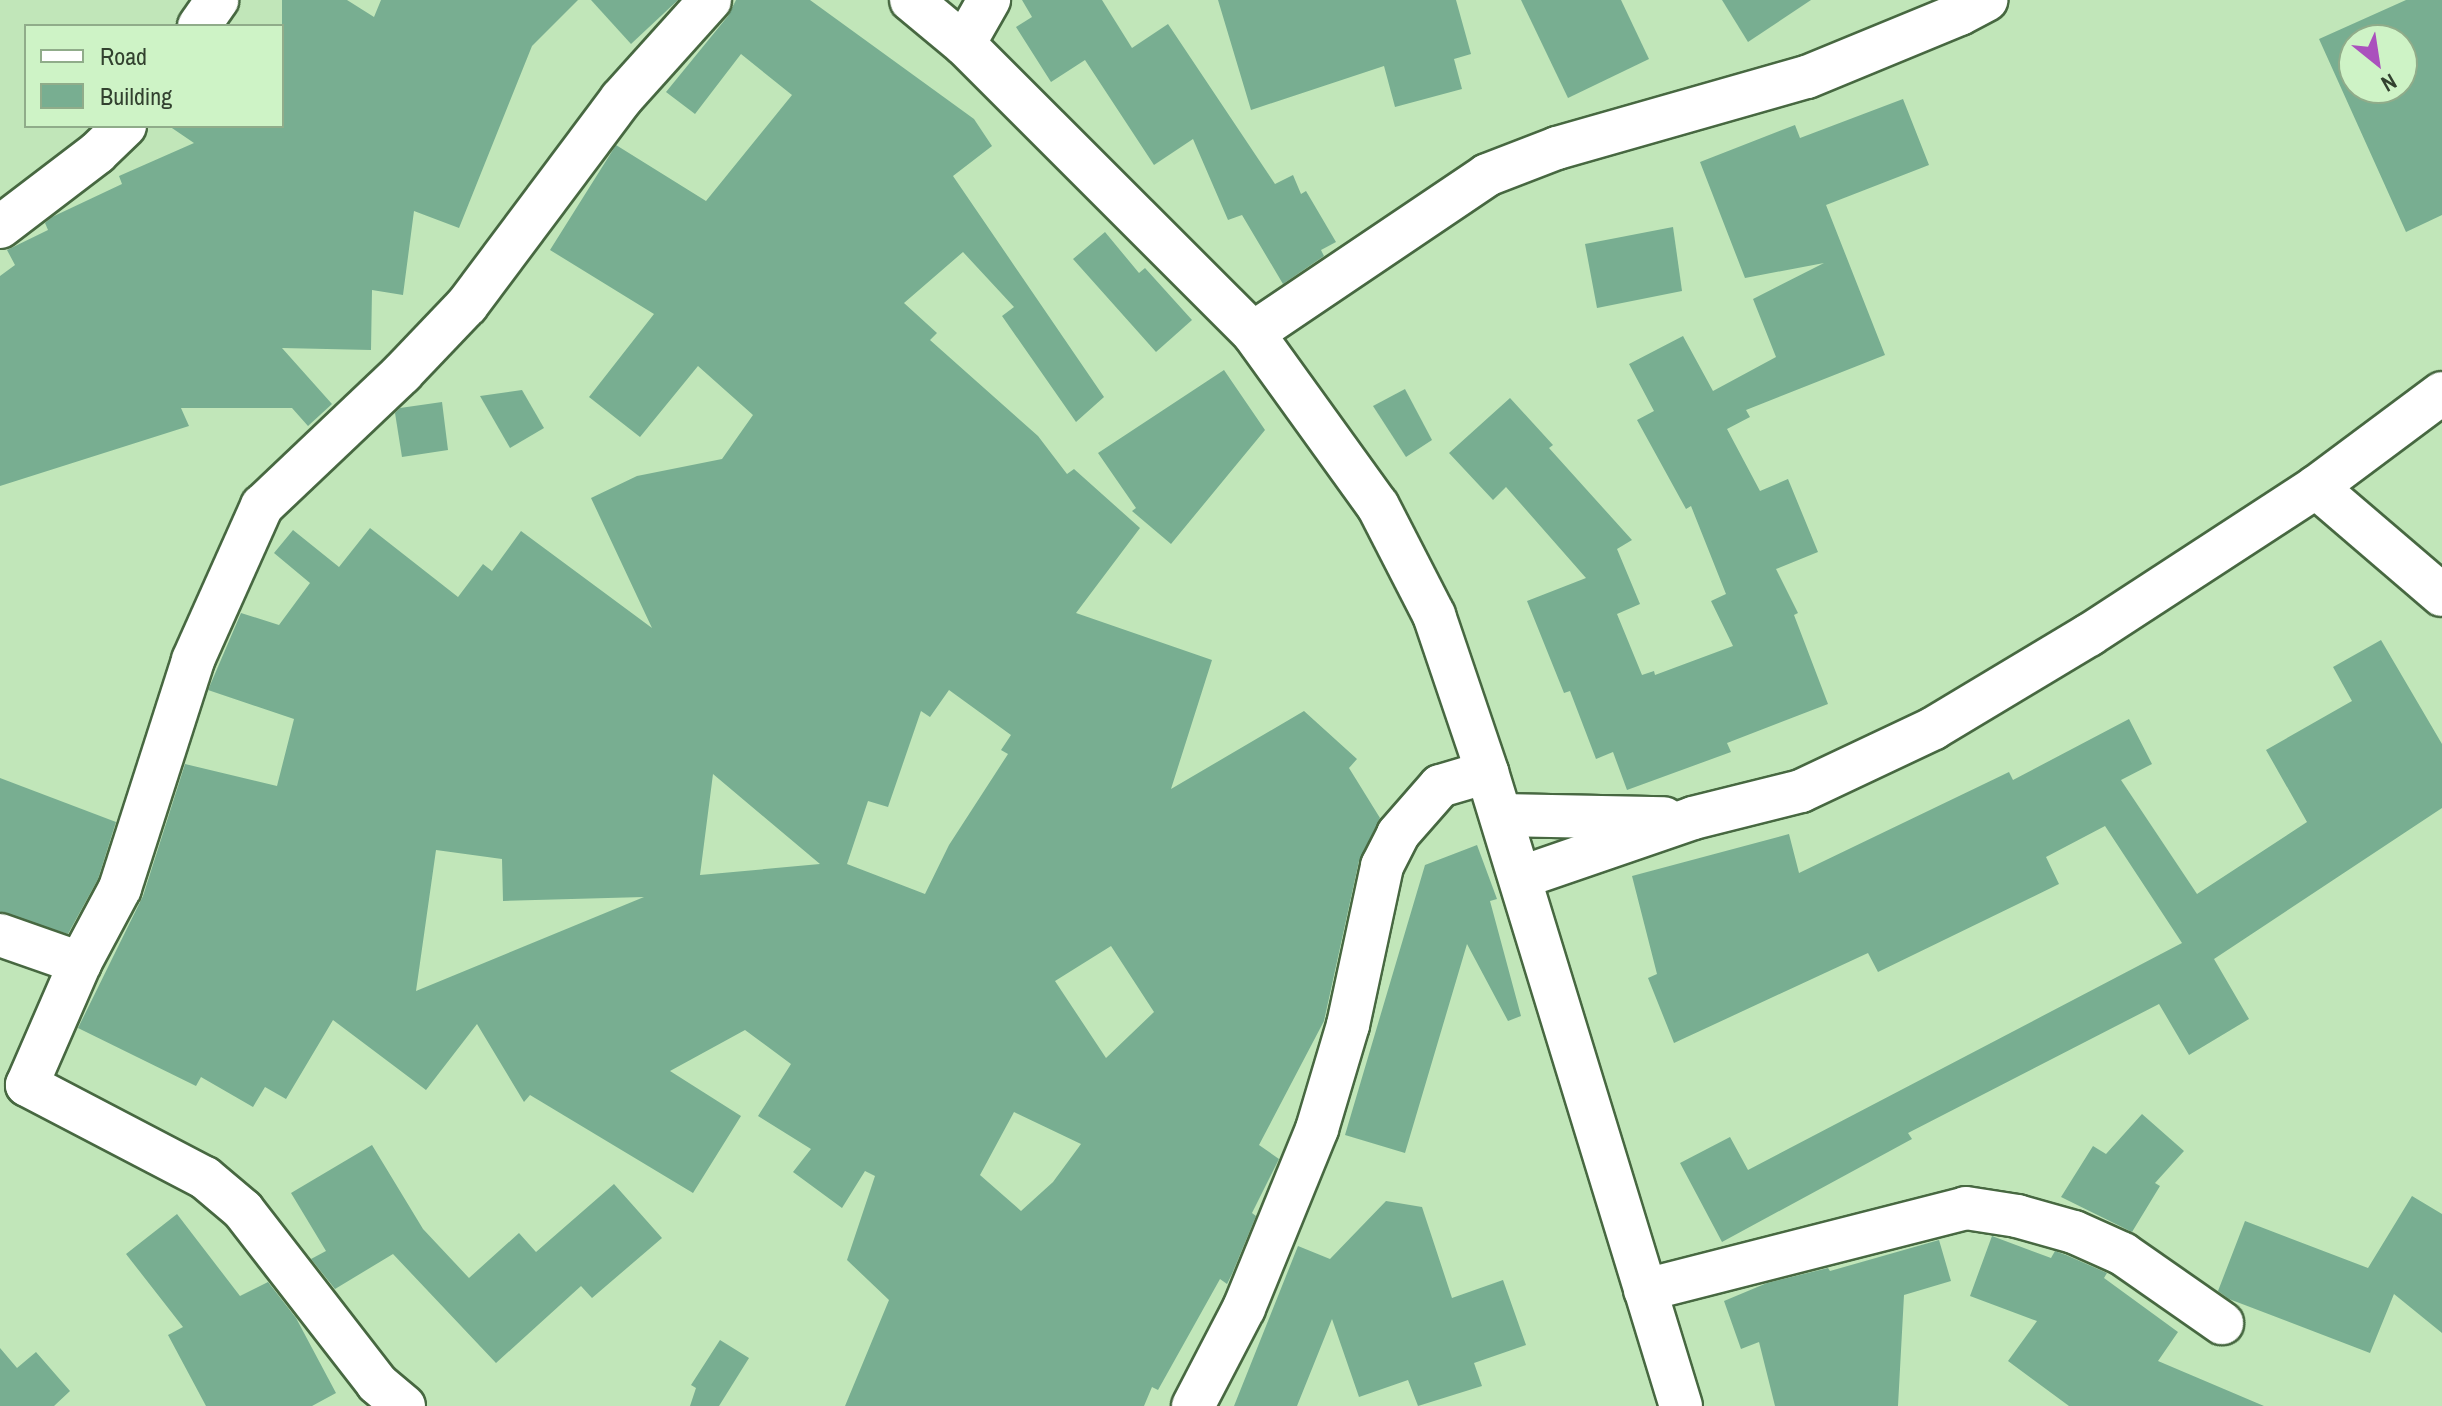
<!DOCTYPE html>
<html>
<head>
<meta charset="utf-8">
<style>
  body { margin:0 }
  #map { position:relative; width:2442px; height:1406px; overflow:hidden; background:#c1e6b9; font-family:"Archivo Narrow",sans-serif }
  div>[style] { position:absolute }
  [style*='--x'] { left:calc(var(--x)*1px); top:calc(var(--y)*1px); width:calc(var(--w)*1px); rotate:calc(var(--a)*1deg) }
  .building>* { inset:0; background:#78ae91 }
  .roads { filter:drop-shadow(2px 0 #476841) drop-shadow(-2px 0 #476841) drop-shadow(0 2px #476841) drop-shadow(0 -2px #476841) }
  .minor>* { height:42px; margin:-21px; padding:0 21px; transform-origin:21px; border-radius:21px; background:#fff }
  span { translate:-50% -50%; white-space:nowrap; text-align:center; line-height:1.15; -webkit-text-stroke:7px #cef3c6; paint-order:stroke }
  .legend { position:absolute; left:24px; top:24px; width:260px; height:104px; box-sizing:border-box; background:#cef3c6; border:2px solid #90ac8a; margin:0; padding:10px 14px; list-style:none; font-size:24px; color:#32412f }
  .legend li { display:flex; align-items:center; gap:16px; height:40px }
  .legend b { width:40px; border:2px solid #90ac8a }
  .north { position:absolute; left:2338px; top:24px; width:80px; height:80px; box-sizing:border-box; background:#cef3c6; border:2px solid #90ac8a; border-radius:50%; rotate:150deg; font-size:22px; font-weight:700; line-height:32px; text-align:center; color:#32412f }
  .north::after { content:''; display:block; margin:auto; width:28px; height:36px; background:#aa51bd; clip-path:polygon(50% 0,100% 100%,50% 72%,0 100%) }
</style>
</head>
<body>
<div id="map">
  <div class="building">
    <div style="clip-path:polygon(282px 0,347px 0,374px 17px,381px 0,578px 0,532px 46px,459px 228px,414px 211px,403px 295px,372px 290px,371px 350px,282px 348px,332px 404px,308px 426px,292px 408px,181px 408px,189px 426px,0 486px,0 276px,15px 265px,7px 250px,48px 230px,45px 223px,52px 217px,122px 184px,119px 176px,194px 143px,169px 126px,282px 126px)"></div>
    <div style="clip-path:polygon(591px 0,678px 0,631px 44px)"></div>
    <div style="clip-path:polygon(evenodd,736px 0,810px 0,974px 119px,992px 146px,953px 176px,1104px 397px,1076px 422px,1002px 316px,1014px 307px,963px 252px,904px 303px,937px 333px,930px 340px,1038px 436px,1067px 474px,1074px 469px,1140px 528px,1076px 613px,1212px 660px,1171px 789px,1304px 711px,1357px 759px,1349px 768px,1380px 818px,1359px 861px,1324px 1021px,1259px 1145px,1279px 1159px,1252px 1213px,1256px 1216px,1232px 1274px,1227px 1284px,1220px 1279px,1158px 1390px,1152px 1387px,1144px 1406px,845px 1406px,889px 1300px,847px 1260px,875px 1176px,865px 1171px,842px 1208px,793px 1172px,811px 1149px,758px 1116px,791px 1064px,745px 1030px,670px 1071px,741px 1116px,693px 1193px,530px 1095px,524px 1102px,477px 1024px,426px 1090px,333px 1020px,286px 1099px,265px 1087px,253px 1107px,201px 1077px,196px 1086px,78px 1028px,143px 896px,185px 764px,277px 786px,294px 719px,208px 690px,241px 613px,279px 625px,310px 583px,274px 553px,293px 530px,339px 567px,370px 528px,458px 597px,483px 564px,492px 571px,521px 531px,652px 628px,591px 498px,637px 476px,722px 459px,753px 415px,698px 366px,640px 437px,589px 397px,654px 314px,550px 250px,616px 145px,706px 201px,792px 95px,741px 54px,695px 114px,666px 92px,728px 16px,736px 0,949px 690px,1011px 735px,1001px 750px,1008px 754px,949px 845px,925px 894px,847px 864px,868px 801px,888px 807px,921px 711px,930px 717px,949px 690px,736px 0,713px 774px,820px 864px,700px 875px,713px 774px,736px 0,436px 850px,502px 859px,503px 901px,644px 897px,416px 991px,436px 850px,736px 0,1111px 946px,1154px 1012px,1106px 1058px,1055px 981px,1111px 946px,736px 0,1014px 1112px,1081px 1144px,1053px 1182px,1021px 1211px,980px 1175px,1014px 1112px)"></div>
    <div style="clip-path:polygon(1022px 0,1102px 0,1132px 48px,1168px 24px,1275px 184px,1293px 175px,1301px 194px,1306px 191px,1336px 242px,1321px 250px,1324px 256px,1283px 284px,1242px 215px,1228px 220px,1193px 139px,1154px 165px,1085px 60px,1051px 82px,1016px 27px,1032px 17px)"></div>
    <div style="clip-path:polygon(1218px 0,1456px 0,1471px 54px,1454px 59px,1462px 89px,1395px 107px,1384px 66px,1251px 110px)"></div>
    <div style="clip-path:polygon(1521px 0,1621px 0,1649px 59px,1568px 98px)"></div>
    <div style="clip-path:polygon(1722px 0,1811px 0,1748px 42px)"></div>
    <div style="clip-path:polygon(evenodd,2406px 0,2442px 0,2442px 215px,2406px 232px,2319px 39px,2406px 0,2354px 40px,2402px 40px,2402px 88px,2354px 88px,2354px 40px)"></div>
    <div style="clip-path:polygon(1903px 99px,1929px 165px,1826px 205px,1885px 355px,1746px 410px,1750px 417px,1727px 429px,1760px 491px,1788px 479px,1818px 552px,1776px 569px,1798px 613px,1794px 615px,1828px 704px,1727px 743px,1731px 752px,1627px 790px,1613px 752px,1596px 759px,1570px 691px,1564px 693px,1527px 601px,1586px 578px,1506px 487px,1493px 500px,1449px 453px,1510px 398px,1553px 445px,1549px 448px,1632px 540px,1617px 549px,1640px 604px,1617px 614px,1642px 675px,1654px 671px,1655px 675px,1733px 646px,1711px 601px,1726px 594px,1691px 506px,1686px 509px,1637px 420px,1654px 411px,1629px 364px,1683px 336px,1713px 391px,1776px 357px,1753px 299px,1824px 263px,1745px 278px,1700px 162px,1795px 125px,1800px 138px)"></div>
    <div style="clip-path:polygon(1673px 227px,1682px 291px,1597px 308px,1585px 244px)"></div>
    <div style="clip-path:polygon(1105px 232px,1139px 273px,1145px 268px,1192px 320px,1156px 352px,1073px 259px)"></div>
    <div style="clip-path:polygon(1224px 370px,1265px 430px,1171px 544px,1132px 511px,1136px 508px,1098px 453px)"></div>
    <div style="clip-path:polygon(1405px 389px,1432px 440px,1406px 457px,1373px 406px)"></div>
    <div style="clip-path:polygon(522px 390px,544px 428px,510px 448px,480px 396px)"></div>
    <div style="clip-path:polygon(442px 402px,448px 450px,402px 457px,395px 413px,400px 408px)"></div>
    <div style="clip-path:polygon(2381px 640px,2442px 744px,2442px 808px,2214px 959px,2249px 1019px,2189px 1055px,2159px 1004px,1908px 1133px,1912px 1139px,1722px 1242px,1680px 1163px,1730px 1137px,1748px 1170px,2182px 943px,2105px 826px,2046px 857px,2059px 884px,1878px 972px,1868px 953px,1674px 1043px,1648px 978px,1657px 974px,1632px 876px,1789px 834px,1799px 873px,2009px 772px,2013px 780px,2129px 719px,2152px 764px,2121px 780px,2197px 894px,2307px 822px,2266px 750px,2352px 701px,2333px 667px)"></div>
    <div style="clip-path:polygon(0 778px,116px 822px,98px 879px,68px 934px,0 912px)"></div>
    <div style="clip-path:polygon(1477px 845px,1497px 899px,1490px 901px,1521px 1016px,1508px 1021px,1467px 944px,1405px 1153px,1345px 1135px,1425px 865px)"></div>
    <div style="clip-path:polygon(2142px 1114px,2184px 1151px,2155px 1183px,2160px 1186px,2132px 1232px,2061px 1197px,2093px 1146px,2106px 1154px)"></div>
    <div style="clip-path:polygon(372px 1145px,423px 1229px,469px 1278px,519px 1233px,536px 1252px,614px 1184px,662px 1238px,592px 1298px,581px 1286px,496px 1363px,393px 1254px,335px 1289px,311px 1259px,326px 1251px,291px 1193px)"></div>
    <div style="clip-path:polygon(2412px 1196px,2442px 1214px,2442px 1333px,2394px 1294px,2370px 1353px,2229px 1299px,2218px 1291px,2245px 1221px,2368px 1268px)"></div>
    <div style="clip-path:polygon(1386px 1201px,1422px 1207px,1452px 1298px,1503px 1280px,1526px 1345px,1474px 1363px,1482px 1386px,1418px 1406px,1408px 1380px,1359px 1397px,1332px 1319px,1297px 1406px,1234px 1406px,1298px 1246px,1330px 1259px)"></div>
    <div style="clip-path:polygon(177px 1214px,240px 1296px,268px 1282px,296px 1318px,336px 1393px,312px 1406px,206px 1406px,168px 1335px,183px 1327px,126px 1254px)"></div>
    <div style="clip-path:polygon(1992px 1236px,2051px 1258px,2055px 1251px,2066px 1255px,2107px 1273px,2104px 1278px,2178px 1332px,2158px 1361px,2264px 1406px,2069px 1406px,2008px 1361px,2037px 1321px,1970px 1296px)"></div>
    <div style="clip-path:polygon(1939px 1240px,1951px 1281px,1904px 1295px,1898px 1406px,1775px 1406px,1759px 1342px,1741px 1349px,1724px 1301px,1767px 1283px,1828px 1268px,1830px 1271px)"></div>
    <div style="clip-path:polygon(720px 1340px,749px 1358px,719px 1406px,690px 1406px,696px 1388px,691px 1385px)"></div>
    <div style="clip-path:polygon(0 1348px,17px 1368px,36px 1352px,70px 1391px,54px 1406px,0 1406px)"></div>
  </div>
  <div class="roads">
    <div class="minor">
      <div style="--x:911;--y:0;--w:69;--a:39.7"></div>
      <div style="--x:964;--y:44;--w:409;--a:45"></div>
      <div style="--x:1253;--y:333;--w:213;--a:54.2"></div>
      <div style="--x:1378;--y:506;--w:123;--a:62.8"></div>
      <div style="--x:1434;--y:615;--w:166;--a:71.3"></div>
      <div style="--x:1487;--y:772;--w:663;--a:72.99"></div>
      <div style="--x:199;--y:26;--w:32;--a:-55"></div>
      <div style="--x:964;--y:44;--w:51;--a:-60.4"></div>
      <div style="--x:0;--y:227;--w:122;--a:-37.3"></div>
      <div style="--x:97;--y:153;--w:39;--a:-44"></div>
      <div style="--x:1253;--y:333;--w:282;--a:-34"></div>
      <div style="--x:1487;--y:175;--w:75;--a:-21.1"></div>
      <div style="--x:1557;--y:148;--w:260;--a:-15.9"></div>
      <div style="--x:1807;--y:77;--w:165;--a:-22.4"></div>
      <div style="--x:1960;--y:14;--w:30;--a:-28"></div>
      <div style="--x:2316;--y:487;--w:166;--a:40.6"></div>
      <div style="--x:1501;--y:815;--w:163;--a:1.1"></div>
      <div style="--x:1522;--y:877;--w:181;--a:-19"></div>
      <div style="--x:1693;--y:818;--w:111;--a:-14"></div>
      <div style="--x:1801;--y:791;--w:147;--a:-25.3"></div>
      <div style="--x:1934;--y:728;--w:181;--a:-31"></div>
      <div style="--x:2089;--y:635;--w:271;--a:-33.1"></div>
      <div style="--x:2316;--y:487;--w:157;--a:-36.7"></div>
      <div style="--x:0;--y:935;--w:85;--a:19.3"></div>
      <div style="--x:1645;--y:1290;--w:331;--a:-14.3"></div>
      <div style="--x:1966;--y:1208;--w:52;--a:8.9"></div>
      <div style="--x:2017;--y:1216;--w:59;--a:15.7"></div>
      <div style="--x:2074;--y:1232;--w:54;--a:24.2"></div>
      <div style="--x:2123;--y:1254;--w:121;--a:34.9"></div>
      <div style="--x:404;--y:1406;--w:35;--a:-140"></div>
      <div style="--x:377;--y:1383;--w:219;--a:-127.8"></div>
      <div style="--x:243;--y:1210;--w:50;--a:-139.9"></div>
      <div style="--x:205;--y:1178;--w:201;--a:-152.4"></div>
      <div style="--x:27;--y:1085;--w:133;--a:-66.5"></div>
      <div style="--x:80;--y:963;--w:85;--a:-61.9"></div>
      <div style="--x:120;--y:888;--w:239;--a:-72.2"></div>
      <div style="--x:193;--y:660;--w:169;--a:-65.9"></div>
      <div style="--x:262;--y:506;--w:193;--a:-43.5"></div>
      <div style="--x:402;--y:373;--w:94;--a:-46.3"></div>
      <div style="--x:467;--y:305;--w:257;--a:-53.2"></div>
      <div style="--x:621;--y:99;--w:133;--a:-48"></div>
      <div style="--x:1193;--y:1406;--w:110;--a:-62.5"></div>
      <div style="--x:1244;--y:1308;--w:193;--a:-67.8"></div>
      <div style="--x:1317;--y:1129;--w:109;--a:-73.4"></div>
      <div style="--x:1348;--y:1025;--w:163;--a:-77.9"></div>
      <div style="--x:1382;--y:866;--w:36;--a:-63"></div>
      <div style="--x:1398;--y:834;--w:64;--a:-48.8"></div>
      <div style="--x:1440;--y:786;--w:49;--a:-16.6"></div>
    </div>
  </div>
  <ul class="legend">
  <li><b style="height:10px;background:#fff"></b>Road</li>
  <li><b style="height:22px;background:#78ae91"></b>Building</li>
  </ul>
  <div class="north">N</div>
</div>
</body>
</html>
